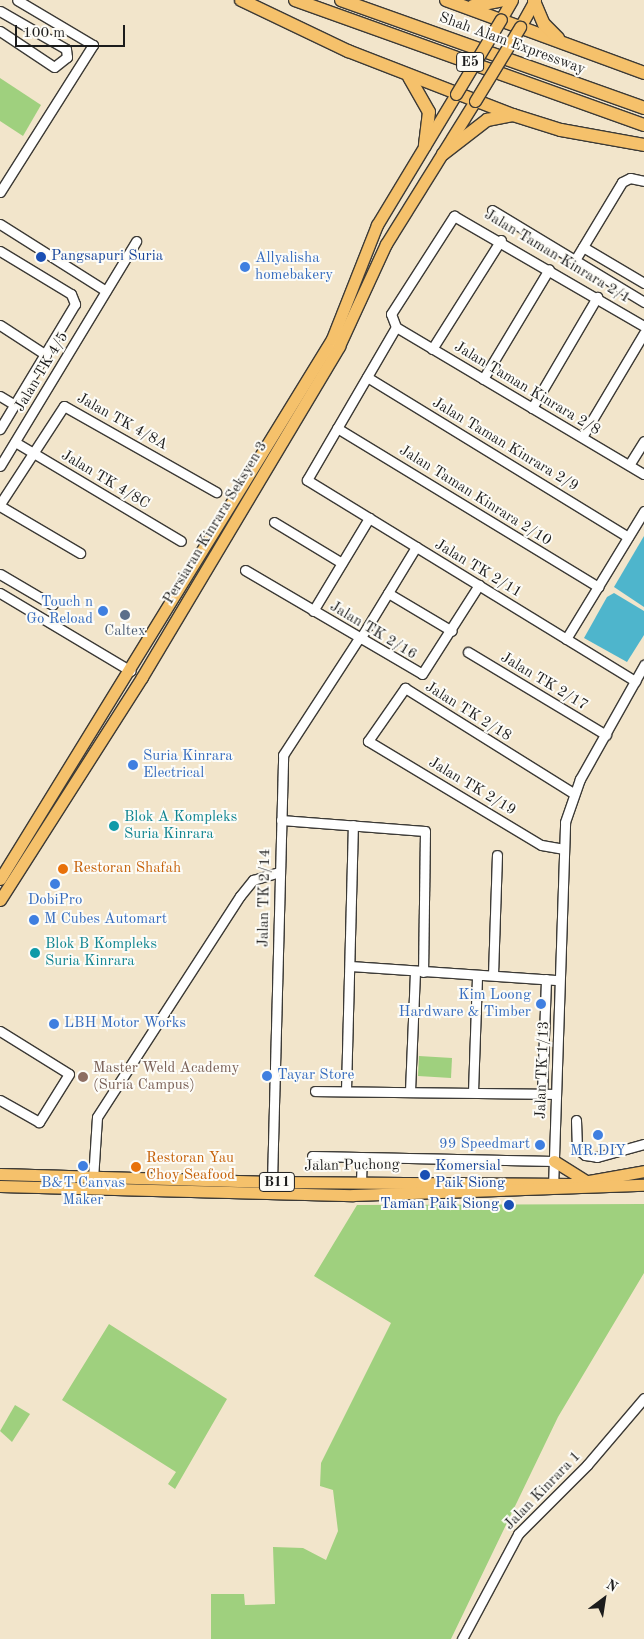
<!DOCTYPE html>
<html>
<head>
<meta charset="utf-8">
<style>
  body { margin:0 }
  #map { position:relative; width:644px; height:1639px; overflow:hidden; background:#f2e5cb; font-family:"Old Standard TT",serif }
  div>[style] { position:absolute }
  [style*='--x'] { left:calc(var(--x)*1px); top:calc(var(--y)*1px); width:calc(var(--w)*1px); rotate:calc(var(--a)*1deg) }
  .green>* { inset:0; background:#9fd07e }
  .water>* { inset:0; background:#4eb5cc }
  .roads { filter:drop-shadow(1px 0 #3c3a36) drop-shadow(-1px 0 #3c3a36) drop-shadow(0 1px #3c3a36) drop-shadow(0 -1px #3c3a36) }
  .minor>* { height:9px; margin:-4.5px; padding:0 4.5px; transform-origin:4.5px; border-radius:4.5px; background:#fff }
  .major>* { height:11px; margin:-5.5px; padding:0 5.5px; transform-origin:5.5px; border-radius:5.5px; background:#f5c16b }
  .highway>* { height:12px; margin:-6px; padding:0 6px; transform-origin:6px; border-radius:6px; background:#f5c16b }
  .bridges { filter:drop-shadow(1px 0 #3c3a36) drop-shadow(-1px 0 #3c3a36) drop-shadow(0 1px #3c3a36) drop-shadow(0 -1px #3c3a36) }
  .major-bridge>* { height:11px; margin:-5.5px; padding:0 5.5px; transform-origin:5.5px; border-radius:5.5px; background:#f5c16b }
  .dots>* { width:14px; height:14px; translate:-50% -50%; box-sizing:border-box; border:2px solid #fdfcf7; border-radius:50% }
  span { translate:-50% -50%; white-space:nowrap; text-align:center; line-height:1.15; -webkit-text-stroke:4px #fdfcf7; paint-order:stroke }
  .shield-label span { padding:1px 4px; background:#fdfcf7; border:1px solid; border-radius:4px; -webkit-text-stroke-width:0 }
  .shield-label { font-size:14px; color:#1c1c1c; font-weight:700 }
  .street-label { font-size:15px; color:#1c1c1c }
  .transit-label { font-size:15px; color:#164399 }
  .left { translate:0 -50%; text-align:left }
  .right { translate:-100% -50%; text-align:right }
  .shop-label { font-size:15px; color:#366cbe }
  .service-label { font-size:15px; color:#4e5e75 }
  .culture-label { font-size:15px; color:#0d838f }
  .food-label { font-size:15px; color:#c56008 }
  .education-label { font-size:15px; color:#785e54 }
  .north { position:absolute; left:579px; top:1574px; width:50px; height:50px; -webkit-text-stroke:4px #fdfcf7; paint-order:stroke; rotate:31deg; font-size:14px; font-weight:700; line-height:20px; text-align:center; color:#1c1c1c }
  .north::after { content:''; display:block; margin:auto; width:18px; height:22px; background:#1c1c1c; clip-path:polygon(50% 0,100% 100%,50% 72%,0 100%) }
  .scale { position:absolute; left:15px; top:25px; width:110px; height:22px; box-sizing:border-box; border:2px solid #1c1c1c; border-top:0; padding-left:6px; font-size:15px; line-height:18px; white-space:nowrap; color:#1c1c1c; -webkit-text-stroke:4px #fdfcf7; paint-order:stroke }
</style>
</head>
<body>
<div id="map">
  <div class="green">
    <div style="clip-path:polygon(0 78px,41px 105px,23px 136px,0 121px)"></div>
    <div style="clip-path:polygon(419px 1056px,452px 1058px,451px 1078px,418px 1076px)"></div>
    <div style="clip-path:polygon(644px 1204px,644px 1273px,558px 1417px,451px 1639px,211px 1639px,211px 1594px,244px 1594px,245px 1605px,275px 1604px,273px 1547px,303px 1548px,326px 1560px,338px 1531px,333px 1490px,320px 1486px,321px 1463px,391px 1323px,314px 1276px,357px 1205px)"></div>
    <div style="clip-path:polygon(109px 1324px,227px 1399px,175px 1489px,168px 1484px,176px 1472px,62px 1400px)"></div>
    <div style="clip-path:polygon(15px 1405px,30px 1414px,12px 1442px,0 1431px)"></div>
  </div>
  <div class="water">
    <div style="clip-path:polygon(644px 536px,644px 607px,614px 587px)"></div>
    <div style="clip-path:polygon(614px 593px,644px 611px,644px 635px,627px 662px,584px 638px,607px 597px)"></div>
  </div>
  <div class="roads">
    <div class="minor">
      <div style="--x:0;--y:11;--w:76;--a:29.9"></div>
      <div style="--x:66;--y:49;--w:8;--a:83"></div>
      <div style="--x:67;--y:57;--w:16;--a:142"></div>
      <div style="--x:54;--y:67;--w:65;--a:-146.3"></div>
      <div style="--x:0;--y:192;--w:174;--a:-57.7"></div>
      <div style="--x:93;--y:45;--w:88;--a:-149.4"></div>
      <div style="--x:492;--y:210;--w:178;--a:31.2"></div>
      <div style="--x:0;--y:224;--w:125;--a:32.3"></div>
      <div style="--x:583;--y:247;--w:71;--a:30.5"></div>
      <div style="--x:0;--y:251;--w:83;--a:31.2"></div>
      <div style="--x:71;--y:294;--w:11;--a:68"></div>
      <div style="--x:75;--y:304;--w:146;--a:121"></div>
      <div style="--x:575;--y:260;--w:91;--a:-58.9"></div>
      <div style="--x:622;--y:182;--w:9;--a:-27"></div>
      <div style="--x:630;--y:178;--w:14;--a:12"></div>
      <div style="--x:0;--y:325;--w:55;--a:33.1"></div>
      <div style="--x:396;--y:327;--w:177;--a:120.2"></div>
      <div style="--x:307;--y:480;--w:385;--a:31.5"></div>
      <div style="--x:396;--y:327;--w:14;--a:-111"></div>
      <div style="--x:391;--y:314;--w:117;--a:-57.3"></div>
      <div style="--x:454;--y:216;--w:220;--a:30.1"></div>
      <div style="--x:396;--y:327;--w:288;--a:30.7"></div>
      <div style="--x:432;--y:349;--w:129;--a:-57.7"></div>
      <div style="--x:367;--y:377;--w:306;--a:31.5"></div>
      <div style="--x:483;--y:379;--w:128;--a:-59"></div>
      <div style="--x:0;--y:396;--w:17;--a:31"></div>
      <div style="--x:532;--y:408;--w:129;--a:-59.6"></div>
      <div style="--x:337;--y:428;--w:306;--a:31.3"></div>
      <div style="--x:582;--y:437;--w:121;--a:-59.2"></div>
      <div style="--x:15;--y:442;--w:193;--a:30.8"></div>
      <div style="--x:629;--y:465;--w:28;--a:-58"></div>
      <div style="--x:0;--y:466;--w:263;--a:-58.8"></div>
      <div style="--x:0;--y:504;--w:117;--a:-56.9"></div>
      <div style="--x:64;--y:406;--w:175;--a:29.5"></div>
      <div style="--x:0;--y:506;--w:93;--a:30.4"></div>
      <div style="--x:274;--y:522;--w:79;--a:31.1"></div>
      <div style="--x:245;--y:570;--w:205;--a:30.4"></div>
      <div style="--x:422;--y:674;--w:106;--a:-57.4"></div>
      <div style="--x:0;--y:574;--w:61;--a:30.3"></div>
      <div style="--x:0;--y:593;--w:152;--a:30.8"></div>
      <div style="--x:388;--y:593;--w:74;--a:30.7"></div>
      <div style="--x:313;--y:611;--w:109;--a:-58.9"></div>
      <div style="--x:360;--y:639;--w:108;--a:-58.7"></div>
      <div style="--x:566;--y:639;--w:150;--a:-58.6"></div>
      <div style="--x:468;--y:652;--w:161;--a:31"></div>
      <div style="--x:281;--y:820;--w:144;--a:4.4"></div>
      <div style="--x:425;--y:831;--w:141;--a:90.8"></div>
      <div style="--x:564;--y:849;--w:23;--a:-170"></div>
      <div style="--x:541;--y:845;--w:202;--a:-149"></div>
      <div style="--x:368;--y:741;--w:65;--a:-55.1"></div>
      <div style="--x:405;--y:688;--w:198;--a:32"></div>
      <div style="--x:351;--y:966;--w:208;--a:3.9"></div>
      <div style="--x:493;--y:975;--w:120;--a:-88.1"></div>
      <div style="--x:0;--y:1031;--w:81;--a:31.9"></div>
      <div style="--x:69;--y:1074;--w:57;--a:122"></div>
      <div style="--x:39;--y:1122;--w:45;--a:-150.6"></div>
      <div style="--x:346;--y:1090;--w:265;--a:-88.5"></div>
      <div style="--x:315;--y:1091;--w:241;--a:0.7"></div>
      <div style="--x:410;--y:1091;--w:120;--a:-87.6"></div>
      <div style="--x:473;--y:1092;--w:117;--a:-88"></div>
      <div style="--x:542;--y:1094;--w:115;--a:-88"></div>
      <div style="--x:576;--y:1120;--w:29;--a:88"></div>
      <div style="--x:577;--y:1149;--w:10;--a:37"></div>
      <div style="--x:585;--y:1155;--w:12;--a:9"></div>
      <div style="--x:597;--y:1157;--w:49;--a:-15.5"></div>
      <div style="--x:312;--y:1156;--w:242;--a:1.2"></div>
      <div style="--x:93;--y:1179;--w:62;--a:-86.3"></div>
      <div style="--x:97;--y:1117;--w:263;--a:-57.1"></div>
      <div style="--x:240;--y:896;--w:21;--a:-51"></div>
      <div style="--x:253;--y:880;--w:27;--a:-17"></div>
      <div style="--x:272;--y:1182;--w:427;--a:-88.5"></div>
      <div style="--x:283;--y:755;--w:140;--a:-57"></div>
      <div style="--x:361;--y:1182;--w:25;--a:-88"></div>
      <div style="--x:553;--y:1188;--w:366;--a:-88.1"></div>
      <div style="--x:565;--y:822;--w:46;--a:-70.8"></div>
      <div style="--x:580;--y:779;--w:131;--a:-60.7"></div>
      <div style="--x:462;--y:1639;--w:119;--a:-61.9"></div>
      <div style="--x:518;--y:1534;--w:98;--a:-45"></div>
      <div style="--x:587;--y:1465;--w:88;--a:-49.6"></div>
    </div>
    <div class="major">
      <div style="--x:501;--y:19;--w:22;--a:-60"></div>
      <div style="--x:520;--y:27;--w:31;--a:-61"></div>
      <div style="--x:0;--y:879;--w:634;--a:-58.42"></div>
      <div style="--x:332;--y:339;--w:123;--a:-68.5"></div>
      <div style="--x:377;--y:225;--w:153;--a:-58.9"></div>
      <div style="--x:0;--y:900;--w:264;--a:-57.5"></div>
      <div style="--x:142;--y:677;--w:385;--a:-59.2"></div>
      <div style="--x:339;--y:346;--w:112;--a:-65.3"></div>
      <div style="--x:386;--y:244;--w:168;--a:-58.1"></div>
      <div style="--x:554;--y:1161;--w:39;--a:32"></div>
      <div style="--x:0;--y:1174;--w:272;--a:1.7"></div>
      <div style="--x:272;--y:1182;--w:300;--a:0.4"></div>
      <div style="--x:572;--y:1184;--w:73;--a:-10.2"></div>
      <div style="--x:0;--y:1186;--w:353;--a:1.5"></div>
      <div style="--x:353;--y:1195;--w:291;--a:-2"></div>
    </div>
    <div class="highway">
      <div style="--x:241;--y:0;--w:119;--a:25.5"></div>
      <div style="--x:348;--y:51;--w:177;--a:21.2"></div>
      <div style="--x:513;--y:115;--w:50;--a:17.4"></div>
      <div style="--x:561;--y:130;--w:84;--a:10.2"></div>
      <div style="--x:295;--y:0;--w:371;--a:19.7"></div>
      <div style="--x:341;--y:0;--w:322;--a:19.6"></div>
      <div style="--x:446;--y:0;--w:211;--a:20.2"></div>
      <div style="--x:534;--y:1;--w:25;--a:67"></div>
      <div style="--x:544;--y:24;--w:20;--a:45"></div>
      <div style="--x:473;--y:6;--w:31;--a:-11"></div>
      <div style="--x:409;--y:77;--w:40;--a:60.3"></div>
      <div style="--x:429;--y:112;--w:34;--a:97"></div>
      <div style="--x:443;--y:154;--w:56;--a:-37.7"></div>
      <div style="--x:487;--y:120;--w:26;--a:-11"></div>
    </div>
  </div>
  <div class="bridges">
    <div class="major-bridge">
      <div style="--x:456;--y:94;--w:87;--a:-59"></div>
      <div style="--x:475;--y:101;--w:87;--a:-58.7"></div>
    </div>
  </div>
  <div class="dots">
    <div style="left:41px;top:257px;background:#1a4fb4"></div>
    <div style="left:245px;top:267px;background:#3f7fe0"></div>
    <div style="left:103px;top:611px;background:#3f7fe0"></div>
    <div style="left:125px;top:615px;background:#5c6f8a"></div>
    <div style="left:133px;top:765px;background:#3f7fe0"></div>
    <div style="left:114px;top:826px;background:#0f9aa8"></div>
    <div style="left:63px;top:869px;background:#e8710a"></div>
    <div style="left:55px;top:884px;background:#3f7fe0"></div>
    <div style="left:34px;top:920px;background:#3f7fe0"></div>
    <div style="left:35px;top:953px;background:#0f9aa8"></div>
    <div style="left:541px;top:1004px;background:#3f7fe0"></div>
    <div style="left:54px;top:1024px;background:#3f7fe0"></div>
    <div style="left:267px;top:1076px;background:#3f7fe0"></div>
    <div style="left:83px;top:1077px;background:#8d6e63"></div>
    <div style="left:598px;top:1135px;background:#3f7fe0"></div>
    <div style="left:540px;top:1145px;background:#3f7fe0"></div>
    <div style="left:83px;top:1166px;background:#3f7fe0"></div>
    <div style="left:136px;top:1167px;background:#e8710a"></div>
    <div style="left:425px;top:1175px;background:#1a4fb4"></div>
    <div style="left:509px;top:1205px;background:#1a4fb4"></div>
  </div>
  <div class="shield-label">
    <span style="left:470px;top:62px">E5</span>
    <span style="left:277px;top:1182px">B11</span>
  </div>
  <div class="street-label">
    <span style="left:512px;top:44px;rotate:20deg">Shah Alam Expressway</span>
    <span style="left:557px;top:257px;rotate:31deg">Jalan Taman Kinrara 2/1</span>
    <span style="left:42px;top:372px;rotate:-59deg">Jalan TK 4/5</span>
    <span style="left:527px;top:389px;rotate:31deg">Jalan Taman Kinrara 2/8</span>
    <span style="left:122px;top:422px;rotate:29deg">Jalan TK 4/8A</span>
    <span style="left:505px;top:445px;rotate:31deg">Jalan Taman Kinrara 2/9</span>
    <span style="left:105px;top:480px;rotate:31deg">Jalan TK 4/8C</span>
    <span style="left:475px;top:496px;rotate:32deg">Jalan Taman Kinrara 2/10</span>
    <span style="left:216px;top:523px;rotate:-59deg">Persiaran Kinrara Seksyen 3</span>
    <span style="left:478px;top:569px;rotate:31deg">Jalan TK 2/11</span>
    <span style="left:373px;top:631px;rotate:31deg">Jalan TK 2/16</span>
    <span style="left:544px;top:682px;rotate:31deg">Jalan TK 2/17</span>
    <span style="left:468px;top:712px;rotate:32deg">Jalan TK 2/18</span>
    <span style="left:472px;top:787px;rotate:31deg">Jalan TK 2/19</span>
    <span style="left:265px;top:898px;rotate:-89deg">Jalan TK 2/14</span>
    <span style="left:543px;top:1070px;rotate:-88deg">Jalan TK 1/13</span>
    <span style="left:352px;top:1166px;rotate:-1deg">Jalan Puchong</span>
    <span style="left:543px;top:1491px;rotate:-46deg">Jalan Kinrara 1</span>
  </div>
  <div class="transit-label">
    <span class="left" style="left:51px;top:257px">Pangsapuri Suria</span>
    <span class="left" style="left:435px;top:1175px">Komersial<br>Paik Siong</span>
    <span class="right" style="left:499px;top:1205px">Taman Paik Siong</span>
  </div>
  <div class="shop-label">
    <span class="left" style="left:255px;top:267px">Allyalisha<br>homebakery</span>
    <span class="right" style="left:93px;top:611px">Touch n<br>Go Reload</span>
    <span class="left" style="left:143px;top:765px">Suria Kinrara<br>Electrical</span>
    <span style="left:55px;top:901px">DobiPro</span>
    <span class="left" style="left:44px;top:920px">M Cubes Automart</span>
    <span class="right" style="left:531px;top:1004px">Kim Loong<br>Hardware &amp; Timber</span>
    <span class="left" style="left:64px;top:1024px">LBH Motor Works</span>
    <span class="left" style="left:277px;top:1076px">Tayar Store</span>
    <span class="right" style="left:530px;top:1145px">99 Speedmart</span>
    <span style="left:598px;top:1152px">MR.DIY</span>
    <span style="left:83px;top:1192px">B&amp;T Canvas<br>Maker</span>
  </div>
  <div class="service-label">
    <span style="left:125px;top:632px">Caltex</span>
  </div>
  <div class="culture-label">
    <span class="left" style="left:124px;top:826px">Blok A Kompleks<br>Suria Kinrara</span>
    <span class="left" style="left:45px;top:953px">Blok B Kompleks<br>Suria Kinrara</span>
  </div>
  <div class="food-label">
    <span class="left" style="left:73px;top:869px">Restoran Shafah</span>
    <span class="left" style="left:146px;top:1167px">Restoran Yau<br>Choy Seafood</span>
  </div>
  <div class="education-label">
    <span class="left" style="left:93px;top:1077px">Master Weld Academy<br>(Suria Campus)</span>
  </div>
  <div class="north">N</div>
  <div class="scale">100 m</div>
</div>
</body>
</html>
